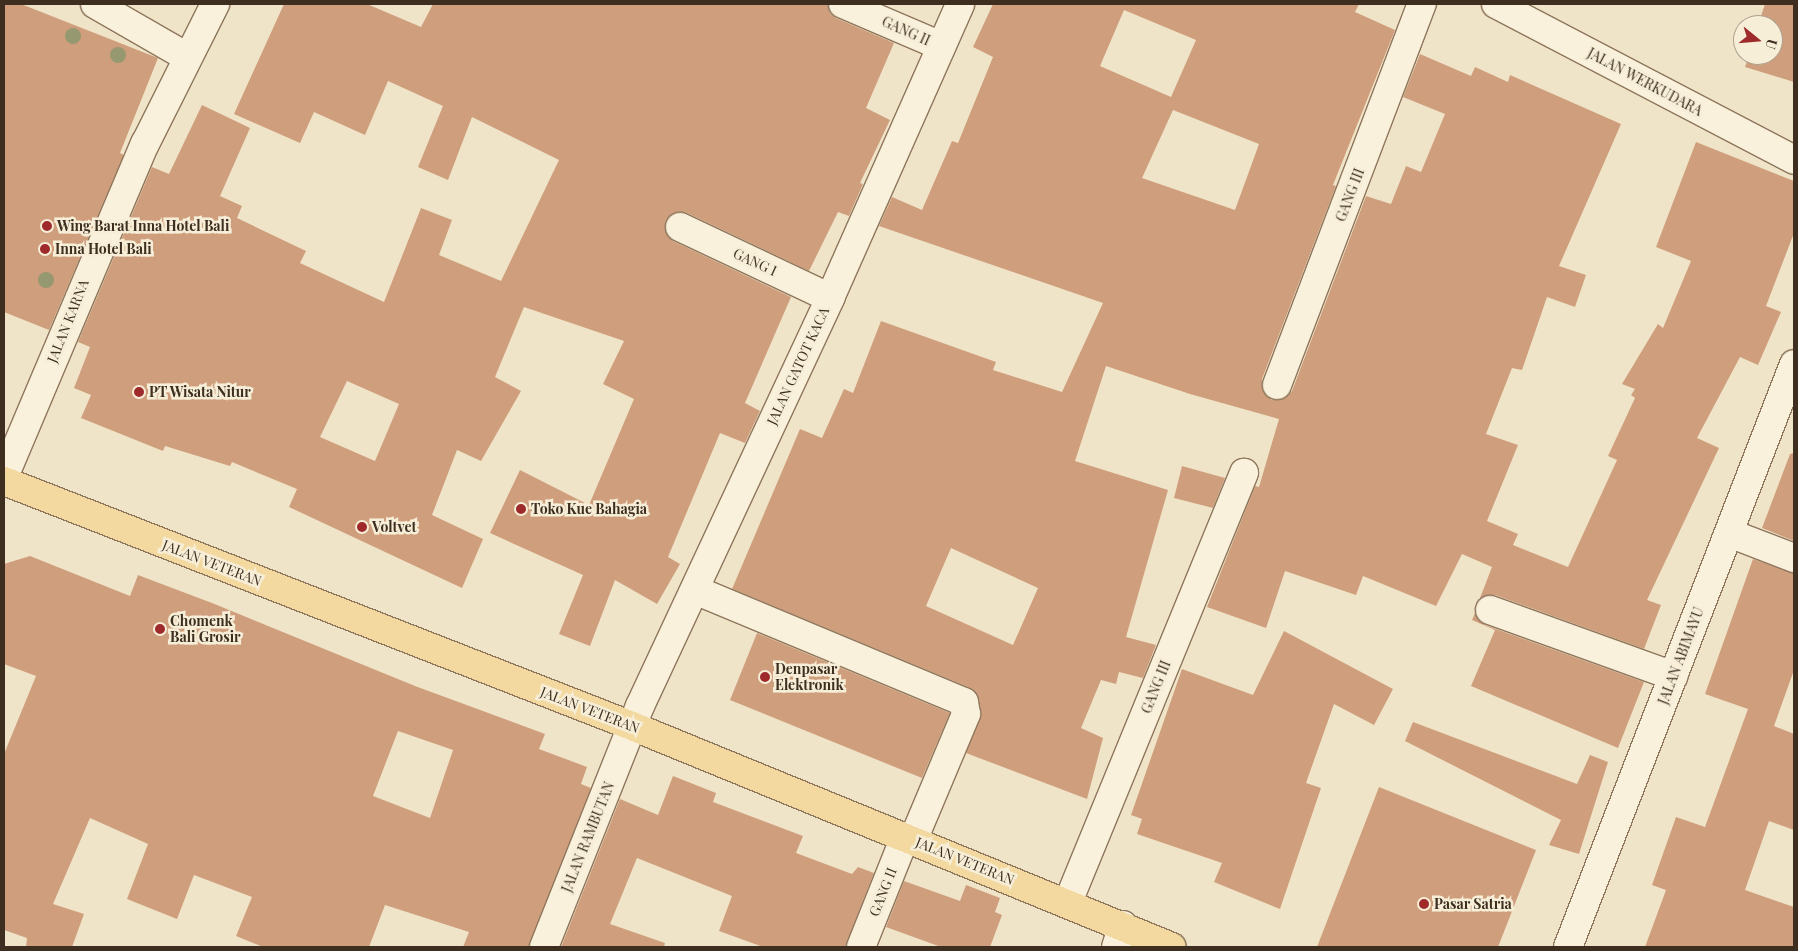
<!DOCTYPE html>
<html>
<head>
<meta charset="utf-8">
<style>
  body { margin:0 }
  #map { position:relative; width:1798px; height:951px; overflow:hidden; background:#f0e4c8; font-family:"Playfair Display",serif }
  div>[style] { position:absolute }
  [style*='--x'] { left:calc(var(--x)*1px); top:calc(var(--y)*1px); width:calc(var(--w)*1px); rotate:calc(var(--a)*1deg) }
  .building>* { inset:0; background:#cf9f7d }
  .roads { filter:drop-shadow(1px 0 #8d765c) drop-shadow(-1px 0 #8d765c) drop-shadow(0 1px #8d765c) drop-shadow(0 -1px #8d765c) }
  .minor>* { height:28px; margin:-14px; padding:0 14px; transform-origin:14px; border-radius:14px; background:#faf1dc }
  .major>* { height:28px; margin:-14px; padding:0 14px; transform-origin:14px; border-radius:14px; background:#f3d9a0 }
  .trees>* { width:16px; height:16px; margin:-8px; border-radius:50%; background:#96986f }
  .dots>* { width:14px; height:14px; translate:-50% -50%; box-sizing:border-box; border:2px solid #f7eed8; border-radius:50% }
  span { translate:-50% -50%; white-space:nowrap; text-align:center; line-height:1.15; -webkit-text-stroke:5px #f7eed8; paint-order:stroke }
  .street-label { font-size:14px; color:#3d2e20 }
  .poi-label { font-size:14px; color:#3d2e20; font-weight:700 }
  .left { translate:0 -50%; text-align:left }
  .frame { position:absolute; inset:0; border:5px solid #3d2e20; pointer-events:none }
  .north { position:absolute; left:1733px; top:15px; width:50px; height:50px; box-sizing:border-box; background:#f7eed8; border:1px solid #ada18e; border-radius:50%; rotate:107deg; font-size:14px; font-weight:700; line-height:20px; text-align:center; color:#3d2e20 }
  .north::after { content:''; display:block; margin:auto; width:18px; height:22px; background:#9e2a2b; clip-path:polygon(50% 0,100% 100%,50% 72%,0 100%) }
</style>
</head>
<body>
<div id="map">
  <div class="building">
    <div style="clip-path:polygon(4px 4px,21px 4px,158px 58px,120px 153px,124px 155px,49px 330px,4px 312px)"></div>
    <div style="clip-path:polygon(evenodd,284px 4px,367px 4px,421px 27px,433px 4px,828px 4px,830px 13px,836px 18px,894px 43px,866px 108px,890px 120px,860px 183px,863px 184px,849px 216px,838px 212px,809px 271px,687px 213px,678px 212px,666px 220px,665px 229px,673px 241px,791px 297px,745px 403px,760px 411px,745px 443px,720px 433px,668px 557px,680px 564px,657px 604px,615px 580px,590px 646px,559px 634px,583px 575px,490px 533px,520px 470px,589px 505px,634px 399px,603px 384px,624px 341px,524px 307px,495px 377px,521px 391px,481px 461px,457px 450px,432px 515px,483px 539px,462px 588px,289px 507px,297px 489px,232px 462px,230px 466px,165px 446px,163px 451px,81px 418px,91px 395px,74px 388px,90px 347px,78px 342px,152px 167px,169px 174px,202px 105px,250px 128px,220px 196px,242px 206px,237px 218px,306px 251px,300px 263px,384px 302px,421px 208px,452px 220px,439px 255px,501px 281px,559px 160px,472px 117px,448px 180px,418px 167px,443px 106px,388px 81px,365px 135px,314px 112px,300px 143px,234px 114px,284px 4px,347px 381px,399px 404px,375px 461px,320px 437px,347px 381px)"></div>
    <div style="clip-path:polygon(evenodd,993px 4px,1359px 4px,1355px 12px,1395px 30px,1333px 185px,1336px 186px,1262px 379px,1265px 394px,1272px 400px,1286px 397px,1292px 391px,1366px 196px,1391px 204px,1406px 166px,1421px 172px,1445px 114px,1403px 97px,1420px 54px,1471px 76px,1475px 67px,1508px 82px,1510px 75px,1621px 124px,1559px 266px,1586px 275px,1575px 307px,1547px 297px,1522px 370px,1512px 368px,1486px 434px,1518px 445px,1487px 521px,1518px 534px,1513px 545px,1568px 567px,1617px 460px,1608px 456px,1635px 398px,1631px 395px,1635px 389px,1622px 384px,1658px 324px,1663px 328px,1691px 261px,1656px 247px,1696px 142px,1794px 181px,1794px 233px,1766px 306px,1781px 312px,1758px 365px,1740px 357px,1697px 438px,1719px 448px,1647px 600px,1661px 605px,1644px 649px,1495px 595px,1480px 598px,1492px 567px,1462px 554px,1436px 606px,1363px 576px,1356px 595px,1285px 571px,1266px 628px,1207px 607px,1255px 486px,1259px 487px,1279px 419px,1190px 394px,1106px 366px,1075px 461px,1168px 490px,1126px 637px,1156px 645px,1143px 678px,1119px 672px,1116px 684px,1101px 680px,1081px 728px,1103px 738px,1087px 799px,966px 753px,981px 712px,976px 693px,970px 688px,732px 589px,800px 429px,822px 438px,844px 389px,853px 393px,881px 321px,996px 362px,993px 370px,1062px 392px,1103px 303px,879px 226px,892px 197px,922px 210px,952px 141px,958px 143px,993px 57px,973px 47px,993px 4px,1124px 10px,1196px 40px,1171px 97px,1100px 66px,1124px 10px,993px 4px,1173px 110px,1259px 144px,1235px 210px,1142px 178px,1173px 110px,993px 4px,951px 548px,1038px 588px,1013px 645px,926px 606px,951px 548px)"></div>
    <div style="clip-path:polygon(1765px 4px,1794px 4px,1794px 82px,1745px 67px,1749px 55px,1773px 55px,1773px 25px,1758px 25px)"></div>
    <div style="clip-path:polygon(1794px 453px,1794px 541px,1762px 528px,1790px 454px)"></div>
    <div style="clip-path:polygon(1182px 466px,1225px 478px,1213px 508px,1174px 498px)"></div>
    <div style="clip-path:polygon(evenodd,30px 556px,130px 596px,138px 575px,212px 603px,415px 686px,545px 734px,539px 749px,587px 767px,581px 784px,591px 788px,529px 947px,463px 947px,469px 932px,385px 905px,369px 947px,263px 947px,236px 936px,252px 897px,194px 875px,177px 919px,127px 899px,148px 844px,90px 818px,53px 904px,84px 914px,72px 947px,26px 947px,27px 938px,4px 930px,4px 754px,36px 676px,4px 664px,4px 564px,30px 556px,398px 731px,453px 750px,430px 818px,373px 796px,398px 731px)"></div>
    <div style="clip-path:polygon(1753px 559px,1794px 573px,1794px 670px,1774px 726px,1794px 734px,1794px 830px,1769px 821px,1745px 890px,1794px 907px,1794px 947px,1645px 947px,1666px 890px,1652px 885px,1676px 817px,1705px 827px,1748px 709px,1705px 694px)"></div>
    <div style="clip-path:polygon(1475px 613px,1485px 625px,1644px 682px,1618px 748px,1471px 686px,1495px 630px,1472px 620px)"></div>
    <div style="clip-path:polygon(1284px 631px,1393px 689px,1374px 725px,1334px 704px,1306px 783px,1321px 788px,1280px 909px,1214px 882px,1222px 863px,1137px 834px,1142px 819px,1131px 815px,1182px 669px,1253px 695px)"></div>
    <div style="clip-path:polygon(757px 633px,950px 713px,922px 778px,730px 700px)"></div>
    <div style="clip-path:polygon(1413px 722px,1577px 784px,1590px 755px,1608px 762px,1579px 854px,1549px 845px,1561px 820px,1405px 741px)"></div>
    <div style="clip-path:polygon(673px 776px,716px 793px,713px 802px,803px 836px,796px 853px,852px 874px,858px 867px,874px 873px,845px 947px,763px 947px,719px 931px,732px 896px,637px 858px,610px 924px,665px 943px,664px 947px,561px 947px,620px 799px,658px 815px)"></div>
    <div style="clip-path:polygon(1379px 787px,1536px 850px,1498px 947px,1317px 947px)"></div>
    <div style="clip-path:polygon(904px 881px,960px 901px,966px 885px,1000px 898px,995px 912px,1002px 915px,990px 947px,941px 947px,886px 927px)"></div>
  </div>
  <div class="roads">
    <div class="minor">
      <div style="--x:95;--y:4;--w:106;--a:29.9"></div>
      <div style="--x:843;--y:4;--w:107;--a:23.2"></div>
      <div style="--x:1496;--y:4;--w:336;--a:27.6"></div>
      <div style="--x:680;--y:227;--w:166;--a:25.3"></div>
      <div style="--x:1277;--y:385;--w:408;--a:-69.2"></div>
      <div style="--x:4;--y:477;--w:362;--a:-67.1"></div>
      <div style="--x:145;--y:144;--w:157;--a:-63.4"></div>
      <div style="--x:1729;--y:533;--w:70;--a:21"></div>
      <div style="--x:695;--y:590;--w:291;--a:22.6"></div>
      <div style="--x:964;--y:702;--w:12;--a:81"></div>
      <div style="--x:966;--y:714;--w:137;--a:112.8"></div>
      <div style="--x:1490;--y:610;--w:195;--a:19.8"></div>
      <div style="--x:1068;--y:902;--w:464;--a:-67.7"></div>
      <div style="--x:544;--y:947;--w:259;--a:-68.3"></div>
      <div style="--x:640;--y:706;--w:450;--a:-65"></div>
      <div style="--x:830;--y:298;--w:321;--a:-66.1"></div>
      <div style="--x:861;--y:947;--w:118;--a:-68.2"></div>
      <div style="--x:1116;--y:947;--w:23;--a:-72"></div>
      <div style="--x:1568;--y:947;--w:625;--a:-68.81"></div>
    </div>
    <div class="major">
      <div style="--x:4;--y:481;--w:674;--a:21.31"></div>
      <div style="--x:632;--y:726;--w:583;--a:22.26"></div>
    </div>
  </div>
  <div class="trees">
    <div style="left:73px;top:36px"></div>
    <div style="left:118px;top:55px"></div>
    <div style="left:46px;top:280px"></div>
  </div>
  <div class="dots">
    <div style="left:47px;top:226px;background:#9e2a2b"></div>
    <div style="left:45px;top:249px;background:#9e2a2b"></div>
    <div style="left:139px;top:392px;background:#9e2a2b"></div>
    <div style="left:521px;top:509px;background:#9e2a2b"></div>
    <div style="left:362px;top:527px;background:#9e2a2b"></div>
    <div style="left:160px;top:629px;background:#9e2a2b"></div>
    <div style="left:765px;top:677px;background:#9e2a2b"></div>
    <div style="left:1424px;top:904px;background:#9e2a2b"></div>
  </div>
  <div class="street-label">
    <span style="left:906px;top:31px;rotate:24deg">GANG II</span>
    <span style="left:1645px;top:82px;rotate:28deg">JALAN WERKUDARA</span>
    <span style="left:1350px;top:195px;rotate:-69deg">GANG III</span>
    <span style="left:755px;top:262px;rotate:25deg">GANG I</span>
    <span style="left:68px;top:321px;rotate:-68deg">JALAN KARNA</span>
    <span style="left:798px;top:366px;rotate:-65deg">JALAN GATOT KACA</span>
    <span style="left:212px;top:563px;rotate:21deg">JALAN VETERAN</span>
    <span style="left:1681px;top:656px;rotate:-69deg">JALAN ABIMAYU</span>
    <span style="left:1156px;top:687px;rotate:-68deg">GANG III</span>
    <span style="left:590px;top:710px;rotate:21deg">JALAN VETERAN</span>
    <span style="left:588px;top:837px;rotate:-68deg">JALAN RAMBUTAN</span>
    <span style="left:965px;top:861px;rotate:22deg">JALAN VETERAN</span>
    <span style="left:883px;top:892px;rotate:-68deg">GANG II</span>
  </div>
  <div class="poi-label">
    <span class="left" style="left:57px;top:226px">Wing Barat Inna Hotel Bali</span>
    <span class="left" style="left:55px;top:249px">Inna Hotel Bali</span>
    <span class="left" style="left:149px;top:392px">PT Wisata Nitur</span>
    <span class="left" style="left:531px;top:509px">Toko Kue Bahagia</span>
    <span class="left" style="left:372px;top:527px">Voltvet</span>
    <span class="left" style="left:170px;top:629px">Chomenk<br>Bali Grosir</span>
    <span class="left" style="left:775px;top:677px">Denpasar<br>Elektronik</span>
    <span class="left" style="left:1434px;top:904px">Pasar Satria</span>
  </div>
  <div class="frame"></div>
  <div class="north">U</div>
</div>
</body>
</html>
